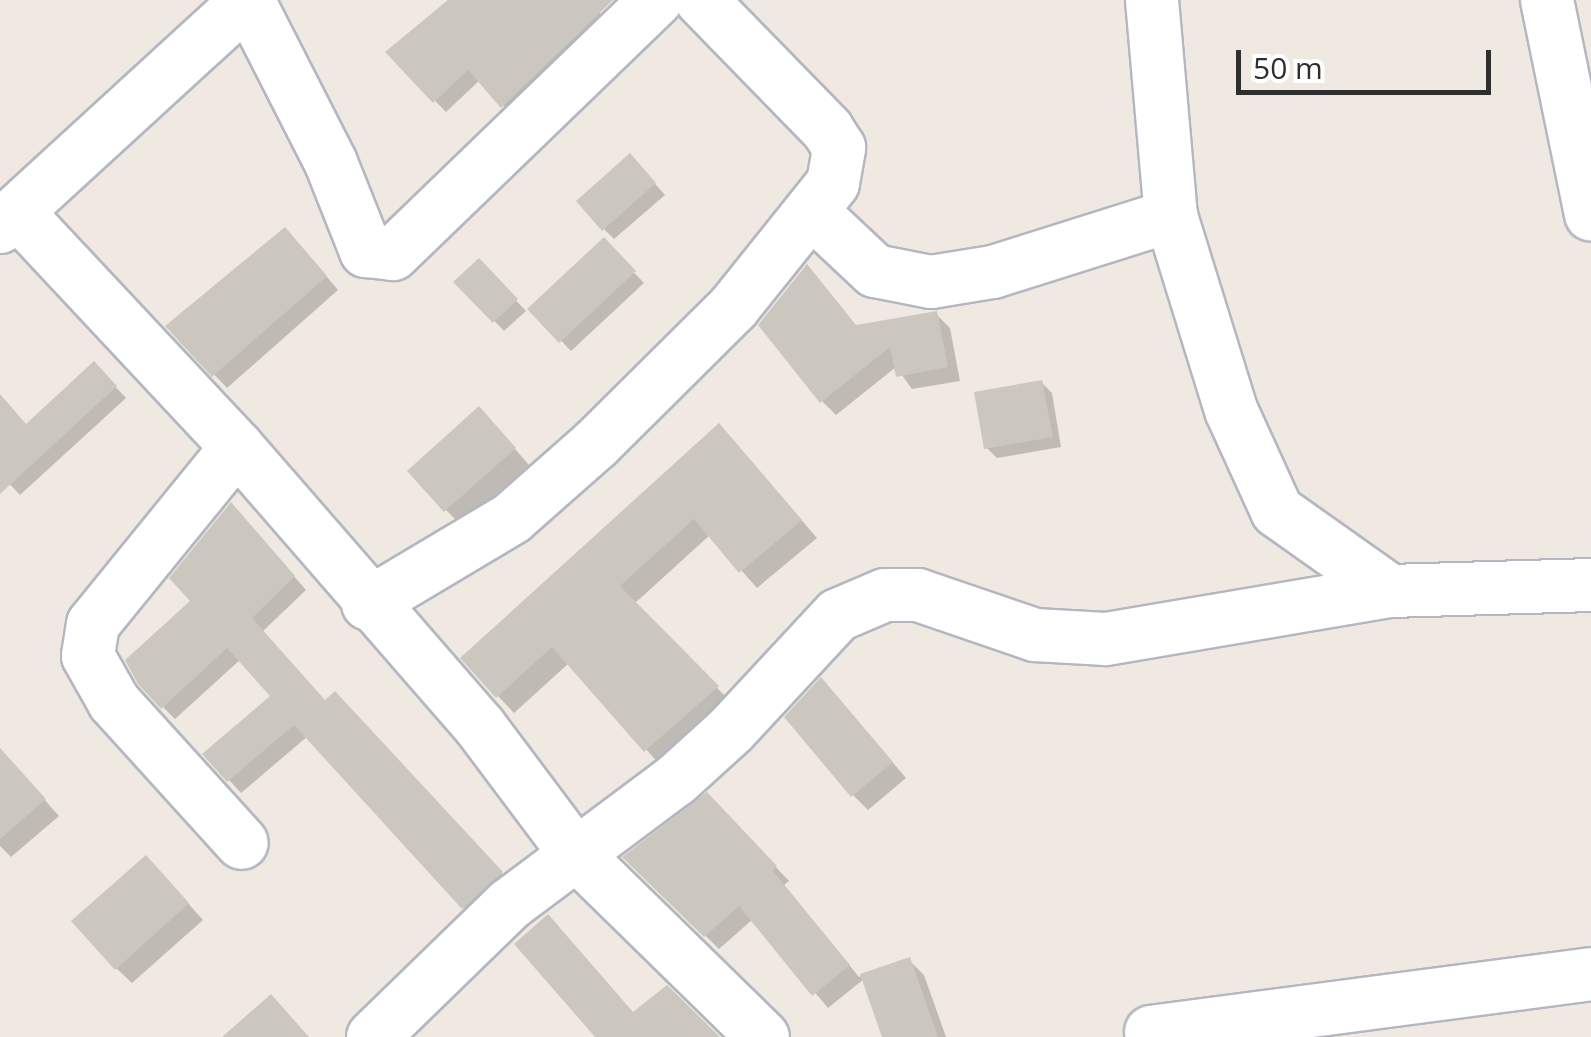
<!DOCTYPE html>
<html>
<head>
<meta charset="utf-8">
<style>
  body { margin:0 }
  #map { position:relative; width:1591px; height:1037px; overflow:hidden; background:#efe9e1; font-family:"Open Sans",sans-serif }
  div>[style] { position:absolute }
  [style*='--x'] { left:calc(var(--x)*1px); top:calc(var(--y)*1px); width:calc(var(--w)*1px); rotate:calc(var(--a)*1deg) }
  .shadow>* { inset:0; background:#0003 }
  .building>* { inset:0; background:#cbc7bf }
  .roads { filter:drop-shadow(2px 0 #b4b7c1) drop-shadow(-2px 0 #b4b7c1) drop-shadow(0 2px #b4b7c1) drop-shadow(0 -2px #b4b7c1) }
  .minor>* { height:52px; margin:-26px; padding:0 26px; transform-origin:26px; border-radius:26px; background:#fff }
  span { translate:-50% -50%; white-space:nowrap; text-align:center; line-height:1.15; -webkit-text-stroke:9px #fff; paint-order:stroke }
  .scale { position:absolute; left:1236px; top:50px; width:255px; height:45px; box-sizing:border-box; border:5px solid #2e2e2e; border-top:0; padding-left:12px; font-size:30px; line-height:35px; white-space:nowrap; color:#2e2e2e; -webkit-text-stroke:8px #fff; paint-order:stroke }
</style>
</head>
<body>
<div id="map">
  <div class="shadow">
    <div style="clip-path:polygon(452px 0,589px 0,609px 24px,514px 117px,480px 80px,446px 112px,388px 52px)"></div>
    <div style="clip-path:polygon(640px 167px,665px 195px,614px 239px,604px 229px)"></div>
    <div style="clip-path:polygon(604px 241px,644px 283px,571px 351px,531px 309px)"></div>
    <div style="clip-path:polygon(298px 243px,338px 290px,227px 388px,168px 326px)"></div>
    <div style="clip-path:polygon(478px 261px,526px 311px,504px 331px,457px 282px)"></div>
    <div style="clip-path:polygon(936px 314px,950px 328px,960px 381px,912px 389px,896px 367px,836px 415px,822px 401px,857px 327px)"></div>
    <div style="clip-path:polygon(94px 364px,126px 398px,20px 495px,0 474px,0 396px,26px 426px)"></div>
    <div style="clip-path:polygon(1042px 383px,1052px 393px,1061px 447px,997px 458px,987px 448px)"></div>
    <div style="clip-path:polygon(494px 425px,529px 465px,461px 525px,446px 510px)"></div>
    <div style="clip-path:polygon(735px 443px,817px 538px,757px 588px,710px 535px,634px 604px,733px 704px,662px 767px,569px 663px,514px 713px,498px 696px)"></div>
    <div style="clip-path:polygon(243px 518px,306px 590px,262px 632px,325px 703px,347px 706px,513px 886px,476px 920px,308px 736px,241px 793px,229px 780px,274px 696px,241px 659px,175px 719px,163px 707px,193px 601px)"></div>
    <div style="clip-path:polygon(836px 696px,906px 778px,868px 810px,853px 795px)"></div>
    <div style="clip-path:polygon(0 750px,59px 816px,11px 857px,0 846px)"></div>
    <div style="clip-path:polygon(721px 809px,789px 881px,784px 885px,859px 977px,909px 960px,924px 975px,946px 1037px,885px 1037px,864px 979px,828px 1008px,753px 919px,719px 949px,626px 858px)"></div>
    <div style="clip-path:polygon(161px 873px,203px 920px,132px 983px,116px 968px)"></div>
  </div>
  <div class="building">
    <div style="clip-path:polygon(448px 0,613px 0,501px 108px,468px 70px,433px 103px,385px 52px)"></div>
    <div style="clip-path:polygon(630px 153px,656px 183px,602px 231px,576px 201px)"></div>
    <div style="clip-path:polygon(285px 227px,327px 276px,212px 377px,165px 326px)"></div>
    <div style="clip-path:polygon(604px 237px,636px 271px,559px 343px,527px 309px)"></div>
    <div style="clip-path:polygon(479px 258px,518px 299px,493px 323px,453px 282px)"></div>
    <div style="clip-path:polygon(807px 264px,856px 325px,937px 311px,948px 367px,896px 377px,890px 347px,820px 403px,758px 325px)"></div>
    <div style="clip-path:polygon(94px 361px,117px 386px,0 494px,0 394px,26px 424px)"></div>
    <div style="clip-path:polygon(1042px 380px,1053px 437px,984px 449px,974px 392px)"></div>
    <div style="clip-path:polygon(479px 406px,516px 448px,444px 512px,407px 471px)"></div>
    <div style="clip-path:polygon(719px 423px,802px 520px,739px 573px,694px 519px,620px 586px,719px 686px,644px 752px,552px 647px,496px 698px,460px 658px)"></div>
    <div style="clip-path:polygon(231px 502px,295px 576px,252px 618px,325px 700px,335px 691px,503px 872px,462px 909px,294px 725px,227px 782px,202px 754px,270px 696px,227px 648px,161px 709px,138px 684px,125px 660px,190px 601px,169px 578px)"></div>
    <div style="clip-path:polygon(821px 677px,893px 762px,851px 797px,784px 717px)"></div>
    <div style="clip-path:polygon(0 748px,46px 799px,0 839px)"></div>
    <div style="clip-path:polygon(707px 792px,777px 866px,772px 870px,850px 965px,812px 996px,739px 906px,704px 937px,622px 857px)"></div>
    <div style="clip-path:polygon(146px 855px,189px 903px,115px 970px,71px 921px)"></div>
    <div style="clip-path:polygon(548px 914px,633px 1012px,667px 985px,720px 1037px,595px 1037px,514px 944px)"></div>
    <div style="clip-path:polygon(910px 957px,938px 1037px,882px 1037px,860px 974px)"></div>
    <div style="clip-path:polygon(271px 994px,309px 1037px,222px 1037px)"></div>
  </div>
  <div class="roads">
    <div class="minor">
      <div style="--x:1152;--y:0;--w:217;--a:85"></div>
      <div style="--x:1171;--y:216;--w:203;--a:72.8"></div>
      <div style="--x:1231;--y:410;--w:111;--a:65.5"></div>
      <div style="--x:1277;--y:511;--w:138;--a:35.3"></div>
      <div style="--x:1390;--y:591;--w:201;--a:-1.7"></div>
      <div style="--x:1547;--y:0;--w:219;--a:78.4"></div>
      <div style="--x:811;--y:211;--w:88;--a:43.2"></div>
      <div style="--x:875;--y:271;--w:57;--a:11.1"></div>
      <div style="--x:931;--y:282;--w:63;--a:-9.2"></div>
      <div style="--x:993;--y:272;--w:187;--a:-17.5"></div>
      <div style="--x:17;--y:212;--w:322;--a:46.9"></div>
      <div style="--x:237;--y:447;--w:372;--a:49"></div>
      <div style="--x:481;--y:728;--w:156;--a:53.1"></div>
      <div style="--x:575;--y:853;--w:263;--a:44.4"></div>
      <div style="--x:0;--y:227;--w:336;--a:-42.5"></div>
      <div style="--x:248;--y:0;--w:183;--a:63"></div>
      <div style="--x:331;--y:163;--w:95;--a:68.3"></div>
      <div style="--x:366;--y:251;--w:27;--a:6"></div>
      <div style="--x:393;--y:254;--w:366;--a:-44"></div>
      <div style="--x:237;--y:447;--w:228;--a:129.1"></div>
      <div style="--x:93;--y:624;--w:32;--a:99"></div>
      <div style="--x:88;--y:656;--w:53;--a:60.5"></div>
      <div style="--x:114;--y:702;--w:190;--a:47.8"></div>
      <div style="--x:368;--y:604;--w:168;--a:-30.8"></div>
      <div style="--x:512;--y:518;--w:113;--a:-41.4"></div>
      <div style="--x:597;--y:443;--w:192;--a:-44.8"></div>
      <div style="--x:733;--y:308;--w:160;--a:-51.3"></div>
      <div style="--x:833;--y:183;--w:36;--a:-80"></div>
      <div style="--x:839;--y:148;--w:22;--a:-122"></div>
      <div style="--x:827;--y:129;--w:180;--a:-134.3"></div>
      <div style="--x:1151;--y:1032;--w:444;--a:-7.5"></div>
      <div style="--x:373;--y:1037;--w:191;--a:-44.2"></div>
      <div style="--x:510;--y:904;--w:207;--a:-36.8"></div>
      <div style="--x:676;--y:780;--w:74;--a:-42.3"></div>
      <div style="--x:731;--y:730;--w:157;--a:-47.1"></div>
      <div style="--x:838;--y:615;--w:51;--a:-23.1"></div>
      <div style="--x:885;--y:595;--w:33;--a:0"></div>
      <div style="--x:918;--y:595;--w:124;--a:18.9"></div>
      <div style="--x:1035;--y:635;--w:71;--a:3.2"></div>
      <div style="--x:1106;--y:639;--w:288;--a:-9.6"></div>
    </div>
  </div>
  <div class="scale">50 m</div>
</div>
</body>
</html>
